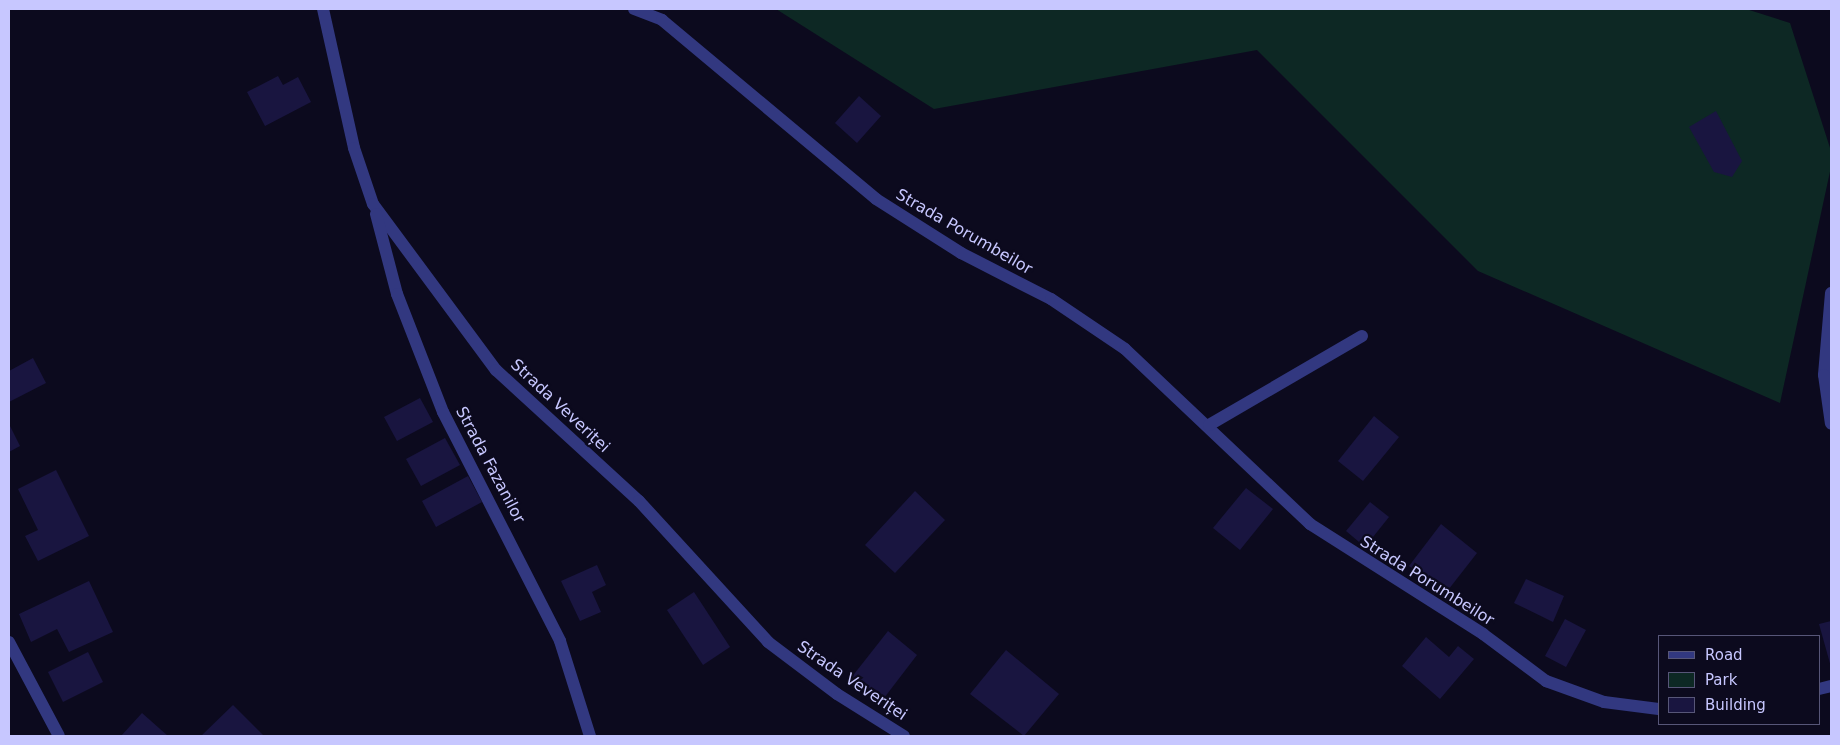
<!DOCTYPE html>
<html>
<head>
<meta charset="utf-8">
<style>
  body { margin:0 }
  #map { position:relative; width:1840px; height:745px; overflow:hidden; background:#0c0a1e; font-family:"DejaVu Sans",sans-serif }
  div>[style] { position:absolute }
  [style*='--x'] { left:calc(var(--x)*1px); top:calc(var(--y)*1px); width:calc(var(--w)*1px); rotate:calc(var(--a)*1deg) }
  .green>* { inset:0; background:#0d2824 }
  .building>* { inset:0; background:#191540 }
  .minor>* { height:12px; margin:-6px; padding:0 6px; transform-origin:6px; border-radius:6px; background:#323880 }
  span { translate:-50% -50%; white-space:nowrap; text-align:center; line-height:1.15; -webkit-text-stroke:4.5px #0c0a1e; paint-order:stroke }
  .street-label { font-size:16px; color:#c7c7ff }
  .frame { position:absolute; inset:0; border:10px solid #c7c7ff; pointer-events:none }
  .legend { position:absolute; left:1658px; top:635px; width:162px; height:90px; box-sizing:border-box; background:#0c0a1e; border:1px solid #575678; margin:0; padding:6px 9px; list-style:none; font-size:15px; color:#c7c7ff }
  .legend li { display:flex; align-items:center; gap:10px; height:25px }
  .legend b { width:25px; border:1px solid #575678 }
</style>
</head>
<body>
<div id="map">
  <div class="green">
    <div style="clip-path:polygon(776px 9px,1746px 9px,1790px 23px,1831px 151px,1831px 167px,1780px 403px,1478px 271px,1257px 50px,934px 109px)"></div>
  </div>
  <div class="building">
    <div style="clip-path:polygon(278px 76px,283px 85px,298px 77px,311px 102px,265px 126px,247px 92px)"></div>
    <div style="clip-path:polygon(859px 96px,881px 116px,857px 143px,835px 123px)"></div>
    <div style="clip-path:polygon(1716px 111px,1742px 161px,1732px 177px,1714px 172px,1689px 127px)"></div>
    <div style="clip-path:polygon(33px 358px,46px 383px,9px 402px,9px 371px)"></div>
    <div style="clip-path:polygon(420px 398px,433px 422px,397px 441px,384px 417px)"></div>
    <div style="clip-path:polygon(1374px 416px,1399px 437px,1363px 481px,1338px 461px)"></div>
    <div style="clip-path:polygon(9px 424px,20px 446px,9px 452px)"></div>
    <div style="clip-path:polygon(445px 438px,460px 465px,421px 486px,406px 459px)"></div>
    <div style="clip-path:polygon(56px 470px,89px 536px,38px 561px,25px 536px,38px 530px,18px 489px)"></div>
    <div style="clip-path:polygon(468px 476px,482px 502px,436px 527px,422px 501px)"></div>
    <div style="clip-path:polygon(1246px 488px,1273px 509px,1240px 550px,1213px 528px)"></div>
    <div style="clip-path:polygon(915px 491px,945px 520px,895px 573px,865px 545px)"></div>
    <div style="clip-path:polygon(1370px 502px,1389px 517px,1365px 547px,1346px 531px)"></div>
    <div style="clip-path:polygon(1441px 524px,1477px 553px,1445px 594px,1409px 566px)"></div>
    <div style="clip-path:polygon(597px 565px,606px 585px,592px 592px,601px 612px,580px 621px,561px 581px)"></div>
    <div style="clip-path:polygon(1526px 579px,1564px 596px,1553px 622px,1514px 603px)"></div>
    <div style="clip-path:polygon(89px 581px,113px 632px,69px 652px,57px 629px,31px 642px,19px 614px)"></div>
    <div style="clip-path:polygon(694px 592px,730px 647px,703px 665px,667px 610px)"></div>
    <div style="clip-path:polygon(1565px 619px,1586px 630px,1566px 667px,1545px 656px)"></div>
    <div style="clip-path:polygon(1831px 621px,1831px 667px,1819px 624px)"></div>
    <div style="clip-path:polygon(888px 631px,917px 655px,881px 702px,851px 678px)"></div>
    <div style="clip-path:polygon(1426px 637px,1449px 657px,1458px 646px,1474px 659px,1440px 699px,1402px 666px)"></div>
    <div style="clip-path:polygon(1006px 650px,1059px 694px,1024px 736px,970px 694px)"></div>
    <div style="clip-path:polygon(88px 652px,103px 682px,63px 702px,48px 672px)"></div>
    <div style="clip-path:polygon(233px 705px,264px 736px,201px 736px)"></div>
    <div style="clip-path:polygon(142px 713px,168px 736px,121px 736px)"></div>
  </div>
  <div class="minor">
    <div style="--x:323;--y:9;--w:142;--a:77.4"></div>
    <div style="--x:354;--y:148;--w:59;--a:71.3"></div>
    <div style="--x:373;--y:204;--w:207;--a:53.5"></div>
    <div style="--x:496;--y:370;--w:194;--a:42.5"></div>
    <div style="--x:639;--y:501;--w:191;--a:47.5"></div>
    <div style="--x:768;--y:642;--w:86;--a:37"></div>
    <div style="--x:837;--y:694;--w:79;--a:32.1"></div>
    <div style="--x:634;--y:9;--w:30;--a:21"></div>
    <div style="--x:662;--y:20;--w:279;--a:39.9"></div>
    <div style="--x:876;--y:199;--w:101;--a:32.4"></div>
    <div style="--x:961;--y:253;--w:101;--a:27.1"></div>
    <div style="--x:1051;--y:299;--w:89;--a:34"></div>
    <div style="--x:1125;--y:349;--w:255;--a:43.4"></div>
    <div style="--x:1310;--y:524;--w:205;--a:32.4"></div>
    <div style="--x:1483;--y:634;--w:79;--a:36.7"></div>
    <div style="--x:1546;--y:681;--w:62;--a:19.9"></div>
    <div style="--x:1604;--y:702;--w:55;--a:7.3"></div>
    <div style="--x:376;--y:214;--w:83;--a:75.3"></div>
    <div style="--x:397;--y:294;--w:127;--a:68.7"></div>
    <div style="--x:443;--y:412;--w:257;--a:62.9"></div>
    <div style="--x:560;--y:641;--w:100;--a:72.5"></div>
    <div style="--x:1831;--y:293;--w:82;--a:94.9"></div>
    <div style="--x:1824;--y:375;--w:49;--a:81.9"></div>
    <div style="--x:1209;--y:425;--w:177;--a:-30.2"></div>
    <div style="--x:9;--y:642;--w:106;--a:62"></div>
    <div style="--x:1819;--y:689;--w:12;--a:-14"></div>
  </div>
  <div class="street-label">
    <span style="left:964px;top:232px;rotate:30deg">Strada Porumbeilor</span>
    <span style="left:560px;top:406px;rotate:43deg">Strada Veveriței</span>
    <span style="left:490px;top:465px;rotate:62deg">Strada Fazanilor</span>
    <span style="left:1427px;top:581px;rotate:32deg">Strada Porumbeilor</span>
    <span style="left:852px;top:681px;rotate:34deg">Strada Veveriței</span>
  </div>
  <div class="frame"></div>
  <ul class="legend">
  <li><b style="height:6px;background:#323880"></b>Road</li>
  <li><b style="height:14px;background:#0d2824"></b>Park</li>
  <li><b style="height:14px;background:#191540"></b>Building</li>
  </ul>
</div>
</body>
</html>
